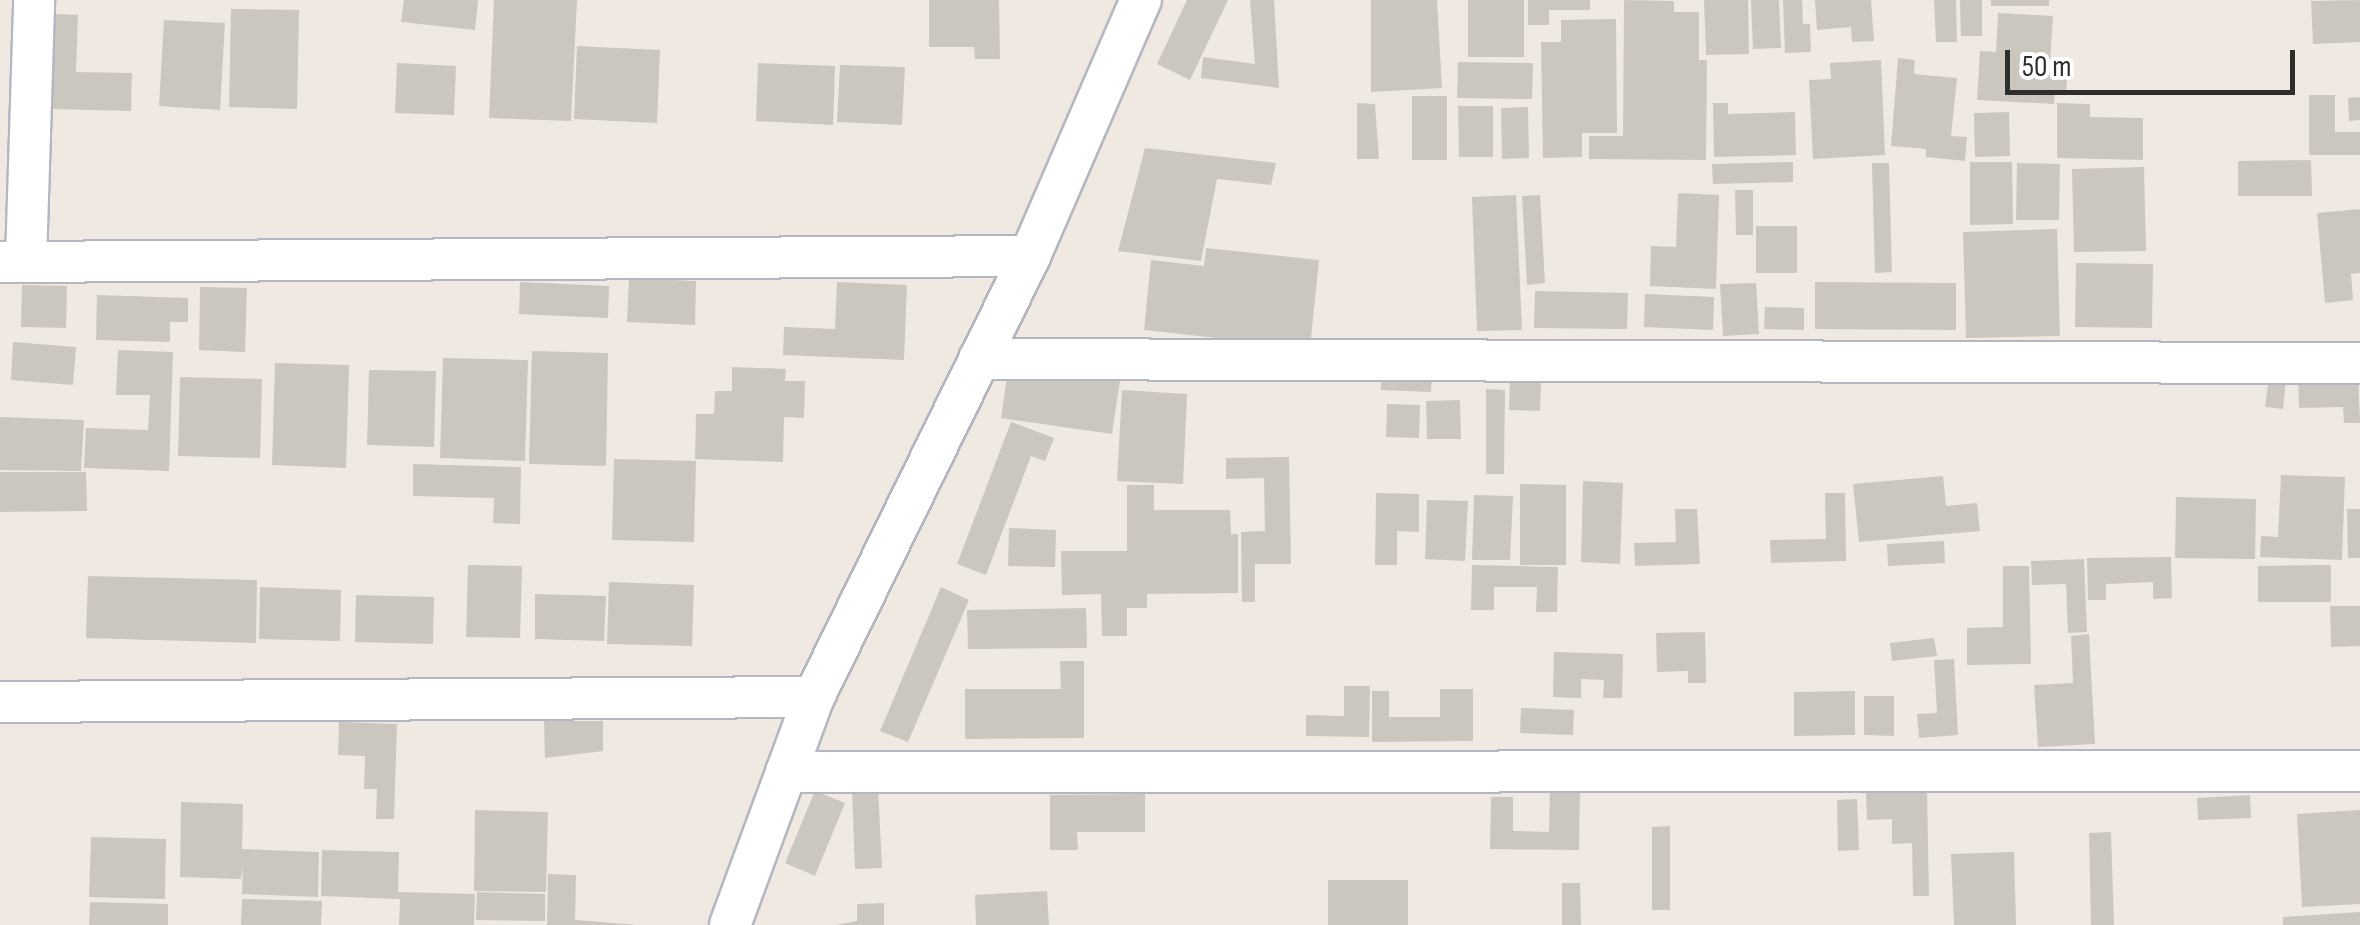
<!DOCTYPE html>
<html>
<head>
<meta charset="utf-8">
<style>
  body { margin:0 }
  #map { position:relative; width:2360px; height:925px; overflow:hidden; background:#efe9e1; font-family:"Sofia Sans Condensed",sans-serif }
  div>[style] { position:absolute }
  [style*='--x'] { left:calc(var(--x)*1px); top:calc(var(--y)*1px); width:calc(var(--w)*1px); rotate:calc(var(--a)*1deg) }
  .building>* { inset:0; background:#cbc7bf }
  .roads { filter:drop-shadow(2px 0 #b4b7c1) drop-shadow(-2px 0 #b4b7c1) drop-shadow(0 2px #b4b7c1) drop-shadow(0 -2px #b4b7c1) }
  .minor>* { height:40px; margin:-20px; padding:0 20px; transform-origin:20px; border-radius:20px; background:#fff }
  span { translate:-50% -50%; white-space:nowrap; text-align:center; line-height:1.15; -webkit-text-stroke:8px #fff; paint-order:stroke }
  .scale { position:absolute; left:2005px; top:50px; width:290px; height:45px; box-sizing:border-box; border:5px solid #2e2e2e; border-top:0; padding-left:12px; font-size:30px; line-height:35px; white-space:nowrap; color:#2e2e2e; -webkit-text-stroke:8px #fff; paint-order:stroke }
</style>
</head>
<body>
<div id="map">
  <div class="building">
    <div style="clip-path:polygon(404px 0,478px 0,475px 30px,401px 22px)"></div>
    <div style="clip-path:polygon(494px 0,577px 0,571px 121px,489px 118px)"></div>
    <div style="clip-path:polygon(929px 0,999px 0,1000px 59px,975px 59px,974px 47px,929px 47px)"></div>
    <div style="clip-path:polygon(1187px 0,1228px 0,1190px 80px,1157px 64px)"></div>
    <div style="clip-path:polygon(1250px 0,1274px 0,1279px 88px,1201px 78px,1203px 57px,1255px 64px)"></div>
    <div style="clip-path:polygon(1371px 0,1437px 0,1442px 88px,1371px 92px)"></div>
    <div style="clip-path:polygon(1468px 0,1524px 0,1524px 57px,1468px 57px)"></div>
    <div style="clip-path:polygon(1528px 0,1590px 0,1590px 10px,1549px 10px,1549px 25px,1528px 25px)"></div>
    <div style="clip-path:polygon(1624px 0,1674px 1px,1674px 12px,1699px 12px,1699px 60px,1707px 60px,1706px 160px,1589px 159px,1589px 136px,1623px 136px)"></div>
    <div style="clip-path:polygon(1704px 0,1748px 0,1749px 54px,1706px 55px)"></div>
    <div style="clip-path:polygon(1751px 0,1779px 0,1781px 48px,1753px 49px)"></div>
    <div style="clip-path:polygon(1783px 0,1802px 0,1803px 24px,1810px 24px,1811px 52px,1785px 53px)"></div>
    <div style="clip-path:polygon(1815px 0,1871px 0,1874px 41px,1852px 42px,1851px 27px,1817px 30px)"></div>
    <div style="clip-path:polygon(1934px 0,1956px 0,1957px 42px,1936px 42px)"></div>
    <div style="clip-path:polygon(1960px 0,1982px 0,1982px 36px,1961px 36px)"></div>
    <div style="clip-path:polygon(1991px 0,2049px 0,2049px 6px,1991px 6px)"></div>
    <div style="clip-path:polygon(2360px 0,2360px 42px,2313px 44px,2311px 1px)"></div>
    <div style="clip-path:polygon(231px 9px,299px 10px,297px 109px,229px 107px)"></div>
    <div style="clip-path:polygon(1998px 13px,2053px 16px,2050px 64px,2068px 65px,2066px 91px,2055px 91px,2054px 104px,1977px 100px,1980px 51px,1996px 52px)"></div>
    <div style="clip-path:polygon(52px 14px,78px 15px,76px 72px,132px 73px,131px 111px,50px 109px)"></div>
    <div style="clip-path:polygon(1616px 19px,1617px 133px,1582px 133px,1582px 157px,1543px 158px,1541px 42px,1561px 42px,1561px 20px)"></div>
    <div style="clip-path:polygon(164px 20px,225px 23px,220px 110px,159px 106px)"></div>
    <div style="clip-path:polygon(577px 46px,660px 50px,657px 123px,574px 119px)"></div>
    <div style="clip-path:polygon(1898px 58px,1915px 60px,1914px 74px,1957px 78px,1951px 136px,1967px 137px,1965px 161px,1926px 157px,1926px 149px,1891px 146px)"></div>
    <div style="clip-path:polygon(1881px 60px,1885px 155px,1813px 159px,1809px 80px,1831px 79px,1830px 63px)"></div>
    <div style="clip-path:polygon(1458px 62px,1533px 63px,1532px 99px,1457px 98px)"></div>
    <div style="clip-path:polygon(397px 63px,456px 66px,454px 115px,395px 113px)"></div>
    <div style="clip-path:polygon(758px 63px,835px 66px,833px 125px,756px 121px)"></div>
    <div style="clip-path:polygon(840px 65px,905px 67px,902px 125px,837px 122px)"></div>
    <div style="clip-path:polygon(2309px 95px,2335px 95px,2335px 132px,2360px 132px,2360px 155px,2309px 155px)"></div>
    <div style="clip-path:polygon(1412px 96px,1447px 96px,1447px 160px,1412px 160px)"></div>
    <div style="clip-path:polygon(2360px 97px,2360px 120px,2349px 121px,2348px 98px)"></div>
    <div style="clip-path:polygon(1357px 103px,1375px 104px,1379px 159px,1357px 159px)"></div>
    <div style="clip-path:polygon(1713px 103px,1728px 103px,1728px 114px,1795px 112px,1796px 155px,1714px 157px)"></div>
    <div style="clip-path:polygon(2057px 103px,2090px 104px,2090px 117px,2143px 118px,2143px 160px,2057px 158px)"></div>
    <div style="clip-path:polygon(1458px 106px,1493px 106px,1493px 157px,1459px 157px)"></div>
    <div style="clip-path:polygon(1528px 107px,1529px 158px,1502px 159px,1501px 108px)"></div>
    <div style="clip-path:polygon(2009px 112px,2010px 156px,1975px 157px,1974px 113px)"></div>
    <div style="clip-path:polygon(1145px 148px,1276px 163px,1271px 185px,1217px 179px,1201px 261px,1118px 251px)"></div>
    <div style="clip-path:polygon(2311px 160px,2312px 196px,2238px 196px,2238px 161px)"></div>
    <div style="clip-path:polygon(1793px 162px,1793px 182px,1713px 184px,1712px 164px)"></div>
    <div style="clip-path:polygon(1970px 162px,2012px 162px,2013px 224px,1970px 225px)"></div>
    <div style="clip-path:polygon(1872px 163px,1889px 163px,1892px 272px,1875px 273px)"></div>
    <div style="clip-path:polygon(2017px 163px,2060px 164px,2059px 220px,2016px 220px)"></div>
    <div style="clip-path:polygon(2144px 167px,2146px 251px,2074px 252px,2072px 169px)"></div>
    <div style="clip-path:polygon(1735px 190px,1753px 190px,1753px 235px,1736px 235px)"></div>
    <div style="clip-path:polygon(1678px 193px,1719px 195px,1716px 289px,1650px 286px,1651px 246px,1676px 247px)"></div>
    <div style="clip-path:polygon(1516px 195px,1522px 330px,1477px 331px,1472px 197px)"></div>
    <div style="clip-path:polygon(1540px 195px,1545px 283px,1527px 285px,1522px 196px)"></div>
    <div style="clip-path:polygon(2360px 209px,2360px 273px,2351px 274px,2353px 300px,2325px 303px,2317px 213px)"></div>
    <div style="clip-path:polygon(1756px 226px,1797px 226px,1797px 273px,1756px 273px)"></div>
    <div style="clip-path:polygon(2057px 229px,2060px 336px,1966px 338px,1963px 232px)"></div>
    <div style="clip-path:polygon(1206px 248px,1319px 260px,1310px 348px,1144px 330px,1151px 260px,1204px 266px)"></div>
    <div style="clip-path:polygon(2076px 263px,2153px 264px,2152px 328px,2075px 327px)"></div>
    <div style="clip-path:polygon(629px 278px,696px 281px,695px 325px,627px 322px)"></div>
    <div style="clip-path:polygon(520px 282px,609px 286px,608px 318px,519px 314px)"></div>
    <div style="clip-path:polygon(837px 282px,907px 285px,904px 360px,783px 355px,784px 327px,835px 329px)"></div>
    <div style="clip-path:polygon(1815px 282px,1956px 283px,1956px 330px,1815px 329px)"></div>
    <div style="clip-path:polygon(1756px 283px,1759px 334px,1723px 336px,1720px 284px)"></div>
    <div style="clip-path:polygon(22px 285px,67px 286px,66px 328px,21px 327px)"></div>
    <div style="clip-path:polygon(200px 287px,247px 288px,245px 352px,199px 350px)"></div>
    <div style="clip-path:polygon(1535px 291px,1628px 293px,1627px 329px,1534px 328px)"></div>
    <div style="clip-path:polygon(1645px 294px,1714px 297px,1713px 330px,1644px 327px)"></div>
    <div style="clip-path:polygon(97px 295px,188px 298px,188px 322px,170px 322px,170px 342px,96px 340px)"></div>
    <div style="clip-path:polygon(1765px 307px,1804px 308px,1804px 330px,1764px 329px)"></div>
    <div style="clip-path:polygon(13px 342px,76px 347px,73px 385px,11px 380px)"></div>
    <div style="clip-path:polygon(118px 350px,173px 352px,169px 471px,84px 468px,86px 428px,148px 430px,150px 395px,116px 395px)"></div>
    <div style="clip-path:polygon(532px 351px,608px 353px,606px 466px,529px 464px)"></div>
    <div style="clip-path:polygon(443px 358px,528px 360px,525px 461px,440px 458px)"></div>
    <div style="clip-path:polygon(275px 363px,349px 365px,346px 468px,272px 465px)"></div>
    <div style="clip-path:polygon(1009px 363px,1120px 380px,1112px 434px,1001px 418px)"></div>
    <div style="clip-path:polygon(732px 367px,786px 369px,785px 381px,805px 381px,804px 418px,784px 417px,783px 462px,695px 459px,696px 414px,714px 414px,715px 391px,732px 391px)"></div>
    <div style="clip-path:polygon(1381px 369px,1432px 372px,1431px 392px,1381px 390px)"></div>
    <div style="clip-path:polygon(369px 370px,436px 371px,434px 447px,367px 445px)"></div>
    <div style="clip-path:polygon(2358px 374px,2360px 423px,2344px 423px,2343px 407px,2299px 408px,2298px 375px)"></div>
    <div style="clip-path:polygon(180px 377px,262px 379px,260px 458px,178px 456px)"></div>
    <div style="clip-path:polygon(2269px 377px,2286px 379px,2283px 409px,2265px 407px)"></div>
    <div style="clip-path:polygon(1510px 381px,1541px 382px,1540px 411px,1509px 410px)"></div>
    <div style="clip-path:polygon(1486px 389px,1505px 390px,1504px 474px,1486px 474px)"></div>
    <div style="clip-path:polygon(1122px 390px,1187px 394px,1183px 484px,1117px 481px)"></div>
    <div style="clip-path:polygon(1460px 400px,1461px 439px,1427px 439px,1426px 401px)"></div>
    <div style="clip-path:polygon(1387px 404px,1420px 405px,1419px 438px,1386px 437px)"></div>
    <div style="clip-path:polygon(0 417px,84px 420px,81px 471px,0 470px)"></div>
    <div style="clip-path:polygon(1011px 422px,1054px 438px,1045px 461px,1031px 456px,986px 575px,957px 564px)"></div>
    <div style="clip-path:polygon(1289px 457px,1291px 564px,1255px 564px,1255px 602px,1242px 602px,1241px 532px,1265px 531px,1264px 478px,1226px 479px,1226px 458px)"></div>
    <div style="clip-path:polygon(614px 459px,696px 461px,694px 542px,612px 540px)"></div>
    <div style="clip-path:polygon(413px 464px,521px 467px,520px 524px,493px 523px,494px 498px,413px 496px)"></div>
    <div style="clip-path:polygon(0 472px,86px 472px,87px 511px,0 512px)"></div>
    <div style="clip-path:polygon(2281px 475px,2345px 477px,2342px 560px,2260px 557px,2261px 536px,2278px 537px)"></div>
    <div style="clip-path:polygon(1943px 476px,1946px 506px,1977px 503px,1980px 531px,1859px 542px,1853px 484px)"></div>
    <div style="clip-path:polygon(1583px 481px,1623px 483px,1620px 564px,1581px 562px)"></div>
    <div style="clip-path:polygon(1520px 484px,1566px 485px,1566px 565px,1520px 565px)"></div>
    <div style="clip-path:polygon(1127px 485px,1154px 485px,1154px 510px,1230px 510px,1231px 534px,1238px 534px,1238px 593px,1147px 594px,1147px 608px,1127px 608px,1127px 636px,1102px 636px,1101px 594px,1062px 595px,1061px 551px,1127px 551px)"></div>
    <div style="clip-path:polygon(1376px 493px,1419px 494px,1419px 532px,1397px 531px,1397px 565px,1375px 565px)"></div>
    <div style="clip-path:polygon(1825px 493px,1845px 493px,1846px 561px,1771px 563px,1770px 540px,1826px 539px)"></div>
    <div style="clip-path:polygon(1474px 495px,1513px 496px,1510px 560px,1472px 560px)"></div>
    <div style="clip-path:polygon(2176px 497px,2256px 499px,2255px 559px,2175px 558px)"></div>
    <div style="clip-path:polygon(1427px 500px,1468px 501px,1465px 561px,1425px 559px)"></div>
    <div style="clip-path:polygon(1675px 509px,1697px 509px,1700px 564px,1635px 566px,1634px 543px,1676px 542px)"></div>
    <div style="clip-path:polygon(2347px 509px,2360px 509px,2360px 558px,2348px 558px)"></div>
    <div style="clip-path:polygon(1009px 528px,1056px 530px,1055px 567px,1008px 566px)"></div>
    <div style="clip-path:polygon(1944px 541px,1945px 563px,1888px 566px,1887px 544px)"></div>
    <div style="clip-path:polygon(2171px 557px,2172px 598px,2153px 599px,2153px 582px,2106px 584px,2106px 600px,2088px 600px,2087px 558px)"></div>
    <div style="clip-path:polygon(2084px 559px,2087px 632px,2068px 633px,2066px 584px,2032px 585px,2031px 561px)"></div>
    <div style="clip-path:polygon(468px 565px,522px 566px,520px 638px,466px 637px)"></div>
    <div style="clip-path:polygon(1472px 565px,1558px 567px,1557px 612px,1536px 612px,1537px 587px,1494px 587px,1494px 610px,1471px 610px)"></div>
    <div style="clip-path:polygon(2331px 565px,2331px 602px,2258px 602px,2258px 566px)"></div>
    <div style="clip-path:polygon(2003px 566px,2029px 566px,2031px 664px,1967px 665px,1967px 628px,2003px 627px)"></div>
    <div style="clip-path:polygon(88px 576px,257px 580px,256px 643px,86px 638px)"></div>
    <div style="clip-path:polygon(609px 582px,694px 585px,692px 646px,607px 644px)"></div>
    <div style="clip-path:polygon(260px 587px,341px 590px,340px 641px,259px 639px)"></div>
    <div style="clip-path:polygon(941px 587px,969px 600px,908px 742px,880px 731px)"></div>
    <div style="clip-path:polygon(535px 594px,606px 596px,604px 641px,535px 639px)"></div>
    <div style="clip-path:polygon(356px 595px,434px 597px,433px 644px,355px 642px)"></div>
    <div style="clip-path:polygon(2330px 606px,2360px 606px,2360px 646px,2331px 647px)"></div>
    <div style="clip-path:polygon(1086px 608px,1087px 648px,968px 649px,967px 610px)"></div>
    <div style="clip-path:polygon(1705px 632px,1706px 683px,1688px 683px,1688px 671px,1657px 672px,1656px 633px)"></div>
    <div style="clip-path:polygon(2089px 634px,2095px 744px,2038px 747px,2034px 685px,2073px 683px,2071px 636px)"></div>
    <div style="clip-path:polygon(1934px 638px,1937px 656px,1892px 661px,1890px 643px)"></div>
    <div style="clip-path:polygon(1554px 652px,1623px 654px,1622px 698px,1603px 698px,1604px 680px,1581px 679px,1581px 698px,1553px 697px)"></div>
    <div style="clip-path:polygon(1954px 659px,1958px 735px,1919px 738px,1917px 714px,1937px 713px,1934px 660px)"></div>
    <div style="clip-path:polygon(1060px 661px,1084px 661px,1084px 738px,965px 739px,965px 689px,1061px 689px)"></div>
    <div style="clip-path:polygon(1344px 686px,1370px 686px,1369px 737px,1306px 736px,1306px 715px,1344px 716px)"></div>
    <div style="clip-path:polygon(1440px 689px,1473px 689px,1473px 741px,1372px 742px,1372px 691px,1389px 691px,1389px 717px,1440px 717px)"></div>
    <div style="clip-path:polygon(1855px 691px,1855px 735px,1794px 736px,1794px 692px)"></div>
    <div style="clip-path:polygon(1864px 696px,1894px 696px,1894px 736px,1864px 735px)"></div>
    <div style="clip-path:polygon(1521px 708px,1574px 710px,1573px 735px,1520px 733px)"></div>
    <div style="clip-path:polygon(544px 721px,603px 721px,603px 751px,545px 758px)"></div>
    <div style="clip-path:polygon(339px 722px,397px 724px,394px 819px,376px 819px,377px 789px,364px 789px,365px 756px,338px 755px)"></div>
    <div style="clip-path:polygon(878px 787px,882px 868px,855px 869px,852px 789px)"></div>
    <div style="clip-path:polygon(1550px 787px,1580px 788px,1579px 850px,1490px 849px,1491px 797px,1513px 797px,1513px 831px,1549px 832px)"></div>
    <div style="clip-path:polygon(815px 791px,845px 803px,815px 876px,785px 863px)"></div>
    <div style="clip-path:polygon(1927px 791px,1929px 896px,1913px 896px,1912px 843px,1892px 844px,1892px 819px,1867px 820px,1866px 792px)"></div>
    <div style="clip-path:polygon(1145px 794px,1145px 832px,1077px 832px,1078px 850px,1050px 850px,1050px 795px)"></div>
    <div style="clip-path:polygon(2250px 795px,2251px 818px,2198px 820px,2197px 798px)"></div>
    <div style="clip-path:polygon(1857px 799px,1859px 850px,1838px 851px,1837px 800px)"></div>
    <div style="clip-path:polygon(181px 802px,243px 804px,242px 849px,319px 852px,318px 897px,242px 894px,243px 865px,241px 879px,180px 877px)"></div>
    <div style="clip-path:polygon(475px 810px,548px 812px,546px 892px,474px 891px)"></div>
    <div style="clip-path:polygon(2360px 810px,2360px 904px,2302px 907px,2297px 814px)"></div>
    <div style="clip-path:polygon(1670px 826px,1670px 910px,1652px 910px,1652px 827px)"></div>
    <div style="clip-path:polygon(2111px 832px,2114px 925px,2091px 925px,2089px 833px)"></div>
    <div style="clip-path:polygon(91px 837px,166px 839px,165px 899px,89px 897px)"></div>
    <div style="clip-path:polygon(322px 850px,399px 852px,398px 892px,475px 894px,474px 925px,399px 925px,400px 899px,321px 896px)"></div>
    <div style="clip-path:polygon(2014px 852px,2016px 925px,1954px 925px,1951px 854px)"></div>
    <div style="clip-path:polygon(548px 874px,576px 875px,575px 920px,638px 925px,547px 925px)"></div>
    <div style="clip-path:polygon(1328px 880px,1408px 880px,1408px 925px,1328px 925px)"></div>
    <div style="clip-path:polygon(1562px 883px,1580px 883px,1581px 925px,1562px 925px)"></div>
    <div style="clip-path:polygon(1047px 891px,1049px 925px,976px 925px,975px 895px)"></div>
    <div style="clip-path:polygon(477px 892px,545px 894px,545px 921px,476px 920px)"></div>
    <div style="clip-path:polygon(242px 899px,322px 901px,321px 925px,241px 925px)"></div>
    <div style="clip-path:polygon(90px 902px,168px 904px,168px 925px,89px 925px)"></div>
    <div style="clip-path:polygon(884px 903px,884px 925px,836px 925px,857px 921px,857px 904px)"></div>
    <div style="clip-path:polygon(2360px 912px,2360px 925px,2283px 925px,2283px 917px)"></div>
  </div>
  <div class="roads">
    <div class="minor">
      <div style="--x:26;--y:261;--w:261;--a:-88.2"></div>
      <div style="--x:0;--y:262;--w:1030;--a:-0.33"></div>
      <div style="--x:979;--y:359;--w:1381;--a:0.17"></div>
      <div style="--x:0;--y:702;--w:814;--a:-0.35"></div>
      <div style="--x:786;--y:772;--w:1574;--a:-0.04"></div>
      <div style="--x:730;--y:925;--w:243;--a:-69.8"></div>
      <div style="--x:814;--y:697;--w:491;--a:-63.9"></div>
      <div style="--x:1030;--y:256;--w:279;--a:-66.6"></div>
    </div>
  </div>
  <div class="scale">50 m</div>
</div>
</body>
</html>
